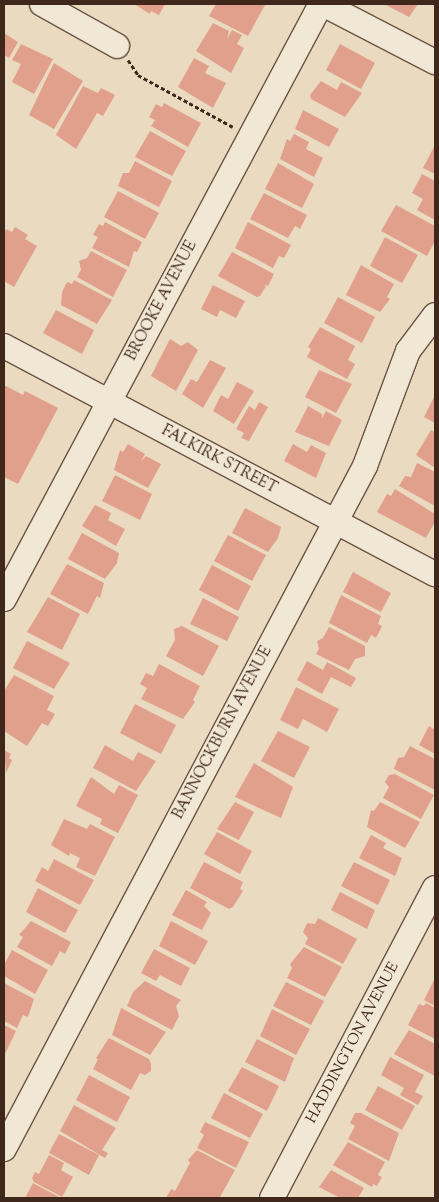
<!DOCTYPE html>
<html>
<head>
<meta charset="utf-8">
<style>
  body { margin:0 }
  #map { position:relative; width:439px; height:1202px; overflow:hidden; background:#eadabf; font-family:"Sorts Mill Goudy",serif }
  div>[style] { position:absolute }
  [style*='--x'] { left:calc(var(--x)*1px); top:calc(var(--y)*1px); width:calc(var(--w)*1px); rotate:calc(var(--a)*1deg) }
  .building>* { inset:0; background:#e1a08c }
  .path>* { height:3px; margin-top:-1.5px; transform-origin:0; background:repeating-linear-gradient(90deg,#40271b 0 4px,transparent 0 6.5px) }
  .roads { filter:drop-shadow(1px 0 #6a5444) drop-shadow(-1px 0 #6a5444) drop-shadow(0 1px #6a5444) drop-shadow(0 -1px #6a5444) }
  .minor>* { height:24px; margin:-12px; padding:0 12px; transform-origin:12px; border-radius:12px; background:#f1e7d5 }
  span { translate:-50% -50%; white-space:nowrap; text-align:center; line-height:1.15; -webkit-text-stroke:4px #f1e7d5; paint-order:stroke }
  .street-label { font-size:15px; color:#40271b }
  .frame { position:absolute; inset:0; border:5px solid #40271b; pointer-events:none }
</style>
</head>
<body>
<div id="map">
  <div class="building">
    <div style="clip-path:polygon(134px 4px,165px 4px,159px 15px,151px 11px,150px 14px)"></div>
    <div style="clip-path:polygon(216px 4px,263px 4px,265px 5px,248px 36px,209px 16px)"></div>
    <div style="clip-path:polygon(384px 4px,418px 4px,409px 17px)"></div>
    <div style="clip-path:polygon(213px 23px,229px 31px,227px 39px,232px 30px,242px 35px,237px 44px,244px 48px,231px 73px,196px 51px)"></div>
    <div style="clip-path:polygon(4px 33px,18px 42px,9px 58px,4px 55px)"></div>
    <div style="clip-path:polygon(21px 44px,53px 59px,34px 94px,12px 82px,21px 64px,12px 60px)"></div>
    <div style="clip-path:polygon(340px 44px,375px 63px,361px 89px,326px 70px)"></div>
    <div style="clip-path:polygon(194px 58px,209px 66px,205px 73px,226px 83px,213px 108px,178px 87px)"></div>
    <div style="clip-path:polygon(54px 63px,83px 81px,54px 129px,29px 115px)"></div>
    <div style="clip-path:polygon(321px 81px,337px 90px,341px 82px,362px 93px,345px 117px,311px 99px,310px 95px)"></div>
    <div style="clip-path:polygon(83px 86px,98px 93px,101px 88px,115px 95px,103px 116px,97px 113px,76px 149px,56px 135px)"></div>
    <div style="clip-path:polygon(164px 103px,201px 123px,188px 147px,151px 126px,155px 120px,149px 117px,156px 104px,162px 107px)"></div>
    <div style="clip-path:polygon(303px 110px,339px 129px,329px 147px,295px 129px)"></div>
    <div style="clip-path:polygon(150px 131px,186px 151px,172px 176px,135px 157px)"></div>
    <div style="clip-path:polygon(294px 134px,309px 142px,306px 149px,323px 158px,314px 177px,280px 159px,287px 139px,290px 141px)"></div>
    <div style="clip-path:polygon(435px 145px,435px 174px,423px 168px)"></div>
    <div style="clip-path:polygon(135px 161px,172px 181px,159px 207px,118px 186px,123px 173px,129px 173px)"></div>
    <div style="clip-path:polygon(278px 163px,314px 184px,302px 208px,265px 189px)"></div>
    <div style="clip-path:polygon(422px 174px,435px 181px,435px 220px,417px 210px,423px 199px,412px 193px)"></div>
    <div style="clip-path:polygon(118px 191px,159px 213px,145px 239px,104px 217px)"></div>
    <div style="clip-path:polygon(264px 193px,307px 215px,300px 229px,295px 226px,288px 238px,250px 219px)"></div>
    <div style="clip-path:polygon(396px 205px,435px 226px,435px 241px,427px 256px,381px 231px)"></div>
    <div style="clip-path:polygon(105px 222px,142px 242px,137px 252px,134px 251px,129px 267px,92px 248px,98px 237px,93px 235px,99px 224px,103px 226px)"></div>
    <div style="clip-path:polygon(248px 222px,291px 245px,284px 258px,279px 256px,273px 268px,235px 248px)"></div>
    <div style="clip-path:polygon(15px 227px,28px 235px,25px 239px,37px 246px,14px 287px,4px 281px,4px 234px,6px 229px,12px 232px)"></div>
    <div style="clip-path:polygon(385px 237px,418px 255px,402px 283px,370px 266px)"></div>
    <div style="clip-path:polygon(91px 251px,127px 270px,113px 297px,77px 277px,81px 270px,79px 261px,87px 258px)"></div>
    <div style="clip-path:polygon(232px 252px,274px 274px,268px 286px,263px 284px,266px 286px,260px 296px,257px 297px,218px 276px)"></div>
    <div style="clip-path:polygon(361px 265px,394px 284px,387px 297px,390px 299px,380px 312px,346px 295px)"></div>
    <div style="clip-path:polygon(74px 280px,112px 300px,97px 324px,61px 305px,62px 292px,67px 282px,72px 284px)"></div>
    <div style="clip-path:polygon(213px 285px,245px 301px,236px 318px,220px 310px,217px 317px,201px 309px)"></div>
    <div style="clip-path:polygon(338px 297px,375px 317px,362px 343px,324px 323px)"></div>
    <div style="clip-path:polygon(56px 310px,94px 330px,82px 354px,43px 333px)"></div>
    <div style="clip-path:polygon(320px 327px,355px 346px,348px 360px,355px 364px,347px 379px,307px 357px,311px 349px,308px 347px)"></div>
    <div style="clip-path:polygon(170px 339px,181px 346px,188px 342px,198px 350px,176px 391px,151px 376px)"></div>
    <div style="clip-path:polygon(210px 360px,226px 368px,203px 408px,182px 394px,191px 379px,197px 382px)"></div>
    <div style="clip-path:polygon(319px 370px,352px 384px,336px 413px,305px 397px)"></div>
    <div style="clip-path:polygon(237px 382px,254px 391px,234px 424px,213px 411px,221px 395px,228px 399px)"></div>
    <div style="clip-path:polygon(4px 385px,23px 395px,25px 391px,58px 408px,18px 484px,4px 477px)"></div>
    <div style="clip-path:polygon(435px 395px,435px 423px,424px 417px)"></div>
    <div style="clip-path:polygon(259px 402px,268px 407px,249px 441px,241px 438px,244px 433px,236px 429px,249px 406px,255px 410px)"></div>
    <div style="clip-path:polygon(308px 406px,322px 414px,322px 418px,326px 411px,342px 420px,329px 446px,295px 432px)"></div>
    <div style="clip-path:polygon(431px 430px,435px 432px,435px 468px,416px 455px)"></div>
    <div style="clip-path:polygon(128px 444px,145px 454px,141px 461px,146px 456px,161px 464px,148px 488px,114px 470px,120px 450px,123px 452px)"></div>
    <div style="clip-path:polygon(293px 444px,307px 452px,311px 445px,326px 453px,316px 478px,284px 461px)"></div>
    <div style="clip-path:polygon(417px 463px,435px 472px,435px 506px,399px 486px,405px 476px,411px 477px)"></div>
    <div style="clip-path:polygon(115px 475px,152px 494px,140px 520px,102px 501px)"></div>
    <div style="clip-path:polygon(395px 489px,435px 514px,435px 522px,426px 538px,377px 512px,387px 494px,391px 496px)"></div>
    <div style="clip-path:polygon(95px 505px,111px 513px,108px 520px,125px 529px,116px 546px,82px 526px)"></div>
    <div style="clip-path:polygon(245px 508px,281px 527px,278px 538px,268px 552px,232px 533px)"></div>
    <div style="clip-path:polygon(82px 533px,119px 553px,117px 563px,105px 579px,68px 559px)"></div>
    <div style="clip-path:polygon(228px 535px,266px 555px,252px 581px,214px 561px)"></div>
    <div style="clip-path:polygon(67px 564px,104px 583px,100px 598px,97px 596px,88px 614px,50px 594px)"></div>
    <div style="clip-path:polygon(212px 565px,251px 586px,238px 611px,199px 590px)"></div>
    <div style="clip-path:polygon(353px 572px,391px 593px,381px 612px,343px 592px)"></div>
    <div style="clip-path:polygon(341px 595px,381px 616px,378px 624px,382px 626px,376px 638px,371px 635px,367px 643px,329px 623px)"></div>
    <div style="clip-path:polygon(48px 597px,80px 614px,62px 650px,27px 632px)"></div>
    <div style="clip-path:polygon(203px 598px,239px 617px,227px 641px,190px 624px)"></div>
    <div style="clip-path:polygon(182px 626px,219px 646px,203px 676px,166px 656px,175px 640px,174px 629px)"></div>
    <div style="clip-path:polygon(329px 627px,365px 646px,365px 656px,355px 659px,349px 670px,316px 654px,319px 649px,317px 641px,323px 638px)"></div>
    <div style="clip-path:polygon(27px 641px,70px 663px,54px 689px,13px 668px)"></div>
    <div style="clip-path:polygon(307px 661px,323px 670px,327px 662px,356px 678px,351px 687px,331px 677px,322px 694px,297px 680px)"></div>
    <div style="clip-path:polygon(159px 664px,200px 686px,193px 700px,195px 702px,183px 719px,141px 699px,147px 688px,140px 684px,146px 673px,153px 676px)"></div>
    <div style="clip-path:polygon(14px 675px,54px 696px,47px 710px,55px 714px,48px 726px,42px 723px,27px 746px,4px 731px,4px 691px)"></div>
    <div style="clip-path:polygon(296px 687px,339px 709px,327px 732px,303px 719px,298px 729px,280px 720px)"></div>
    <div style="clip-path:polygon(135px 704px,176px 725px,161px 754px,120px 733px)"></div>
    <div style="clip-path:polygon(429px 726px,435px 730px,435px 754px,419px 745px)"></div>
    <div style="clip-path:polygon(278px 731px,310px 747px,294px 778px,261px 761px)"></div>
    <div style="clip-path:polygon(105px 745px,133px 761px,138px 752px,156px 761px,136px 791px,93px 768px)"></div>
    <div style="clip-path:polygon(410px 746px,435px 759px,435px 790px,394px 769px,398px 758px,404px 757px)"></div>
    <div style="clip-path:polygon(4px 750px,11px 754px,9px 758px,12px 760px,6px 773px)"></div>
    <div style="clip-path:polygon(254px 763px,293px 787px,281px 818px,235px 797px)"></div>
    <div style="clip-path:polygon(395px 774px,434px 795px,421px 819px,383px 798px,389px 787px,385px 782px,389px 775px)"></div>
    <div style="clip-path:polygon(91px 777px,114px 794px,119px 785px,138px 795px,118px 833px,100px 824px,102px 819px,76px 806px)"></div>
    <div style="clip-path:polygon(235px 802px,254px 812px,239px 840px,217px 829px)"></div>
    <div style="clip-path:polygon(380px 802px,420px 822px,405px 848px,367px 827px,371px 810px,374px 811px)"></div>
    <div style="clip-path:polygon(64px 819px,87px 829px,90px 824px,115px 837px,95px 876px,76px 867px,80px 858px,70px 853px,69px 856px,51px 845px)"></div>
    <div style="clip-path:polygon(217px 832px,252px 851px,240px 874px,204px 854px)"></div>
    <div style="clip-path:polygon(371px 835px,386px 843px,383px 848px,402px 858px,395px 876px,359px 858px)"></div>
    <div style="clip-path:polygon(54px 859px,94px 880px,80px 905px,35px 881px,42px 867px,48px 871px)"></div>
    <div style="clip-path:polygon(204px 862px,243px 882px,240px 889px,243px 891px,233px 907px,229px 909px,190px 888px)"></div>
    <div style="clip-path:polygon(354px 862px,390px 880px,378px 905px,341px 886px)"></div>
    <div style="clip-path:polygon(38px 888px,78px 910px,65px 933px,26px 912px)"></div>
    <div style="clip-path:polygon(186px 890px,207px 902px,204px 906px,211px 913px,202px 930px,172px 915px)"></div>
    <div style="clip-path:polygon(340px 892px,375px 910px,367px 929px,331px 910px)"></div>
    <div style="clip-path:polygon(318px 918px,357px 939px,343px 964px,305px 944px,308px 938px,303px 932px,307px 923px,315px 924px)"></div>
    <div style="clip-path:polygon(31px 921px,71px 942px,65px 954px,60px 951px,52px 966px,17px 947px,23px 937px,19px 935px)"></div>
    <div style="clip-path:polygon(171px 921px,208px 941px,195px 965px,159px 946px)"></div>
    <div style="clip-path:polygon(304px 947px,342px 967px,325px 997px,287px 978px,292px 968px,290px 964px)"></div>
    <div style="clip-path:polygon(154px 949px,190px 968px,181px 986px,160px 975px,156px 981px,141px 973px)"></div>
    <div style="clip-path:polygon(12px 950px,48px 970px,35px 994px,4px 976px,4px 965px)"></div>
    <div style="clip-path:polygon(435px 978px,435px 1006px,424px 1000px)"></div>
    <div style="clip-path:polygon(145px 981px,181px 1000px,176px 1006px,179px 1016px,172px 1030px,127px 1006px,133px 992px)"></div>
    <div style="clip-path:polygon(286px 982px,324px 1001px,311px 1025px,273px 1006px)"></div>
    <div style="clip-path:polygon(4px 983px,34px 999px,28px 1017px,23px 1015px,17px 1028px,4px 1021px)"></div>
    <div style="clip-path:polygon(426px 1003px,435px 1008px,435px 1039px,408px 1025px,419px 1004px,424px 1006px)"></div>
    <div style="clip-path:polygon(121px 1008px,166px 1032px,150px 1055px,112px 1035px)"></div>
    <div style="clip-path:polygon(272px 1009px,310px 1029px,296px 1055px,260px 1036px)"></div>
    <div style="clip-path:polygon(4px 1025px,16px 1031px,4px 1056px)"></div>
    <div style="clip-path:polygon(409px 1030px,435px 1044px,435px 1076px,394px 1054px)"></div>
    <div style="clip-path:polygon(109px 1038px,149px 1059px,151px 1064px,151px 1071px,145px 1075px,140px 1073px,131px 1090px,93px 1069px,98px 1059px,96px 1058px)"></div>
    <div style="clip-path:polygon(257px 1039px,294px 1058px,285px 1082px,245px 1062px)"></div>
    <div style="clip-path:polygon(390px 1057px,424px 1075px,415px 1092px,423px 1096px,418px 1105px,400px 1095px,404px 1088px,381px 1075px)"></div>
    <div style="clip-path:polygon(242px 1067px,279px 1086px,267px 1111px,228px 1091px)"></div>
    <div style="clip-path:polygon(89px 1075px,130px 1097px,117px 1122px,76px 1100px)"></div>
    <div style="clip-path:polygon(378px 1086px,415px 1106px,402px 1130px,365px 1110px)"></div>
    <div style="clip-path:polygon(224px 1093px,263px 1114px,250px 1138px,211px 1118px)"></div>
    <div style="clip-path:polygon(74px 1105px,116px 1128px,102px 1150px,108px 1153px,105px 1158px,60px 1131px)"></div>
    <div style="clip-path:polygon(355px 1113px,361px 1113px,399px 1133px,389px 1161px,348px 1139px,355px 1126px,350px 1123px)"></div>
    <div style="clip-path:polygon(205px 1122px,249px 1142px,236px 1168px,197px 1148px,204px 1135px,200px 1132px)"></div>
    <div style="clip-path:polygon(59px 1134px,99px 1155px,89px 1175px,49px 1153px)"></div>
    <div style="clip-path:polygon(348px 1142px,385px 1162px,378px 1175px,382px 1177px,377px 1186px,373px 1184px,372px 1187px,333px 1165px)"></div>
    <div style="clip-path:polygon(197px 1150px,235px 1170px,220px 1197px,223px 1198px,166px 1198px,171px 1189px,175px 1191px,190px 1163px,188px 1160px)"></div>
    <div style="clip-path:polygon(49px 1155px,64px 1163px,61px 1170px,73px 1177px,62px 1197px,34px 1182px,32px 1178px,35px 1172px,39px 1174px)"></div>
    <div style="clip-path:polygon(331px 1170px,364px 1188px,358px 1198px,340px 1198px,319px 1187px)"></div>
    <div style="clip-path:polygon(33px 1183px,61px 1198px,25px 1198px)"></div>
  </div>
  <div class="path">
    <div style="--x:128;--y:60;--w:18;--a:56"></div>
    <div style="--x:138;--y:75;--w:108;--a:28.7"></div>
  </div>
  <div class="roads">
    <div class="minor">
      <div style="--x:42;--y:4;--w:86;--a:29.2"></div>
      <div style="--x:323;--y:4;--w:126;--a:27.4"></div>
      <div style="--x:4;--y:346;--w:488;--a:27.9"></div>
      <div style="--x:4;--y:599;--w:674;--a:-61.95"></div>
      <div style="--x:4;--y:1149;--w:773;--a:-62.14"></div>
      <div style="--x:365;--y:466;--w:123;--a:-69.5"></div>
      <div style="--x:408;--y:351;--w:45;--a:-53.1"></div>
      <div style="--x:272;--y:1198;--w:350;--a:-62.3"></div>
    </div>
  </div>
  <div class="street-label">
    <span style="left:162px;top:301px;rotate:-62deg">BROOKE AVENUE</span>
    <span style="left:219px;top:460px;rotate:28deg">FALKIRK STREET</span>
    <span style="left:223px;top:733px;rotate:-62deg">BANNOCKBURN AVENUE</span>
    <span style="left:353px;top:1043px;rotate:-62deg">HADDINGTON AVENUE</span>
  </div>
  <div class="frame"></div>
</div>
</body>
</html>
